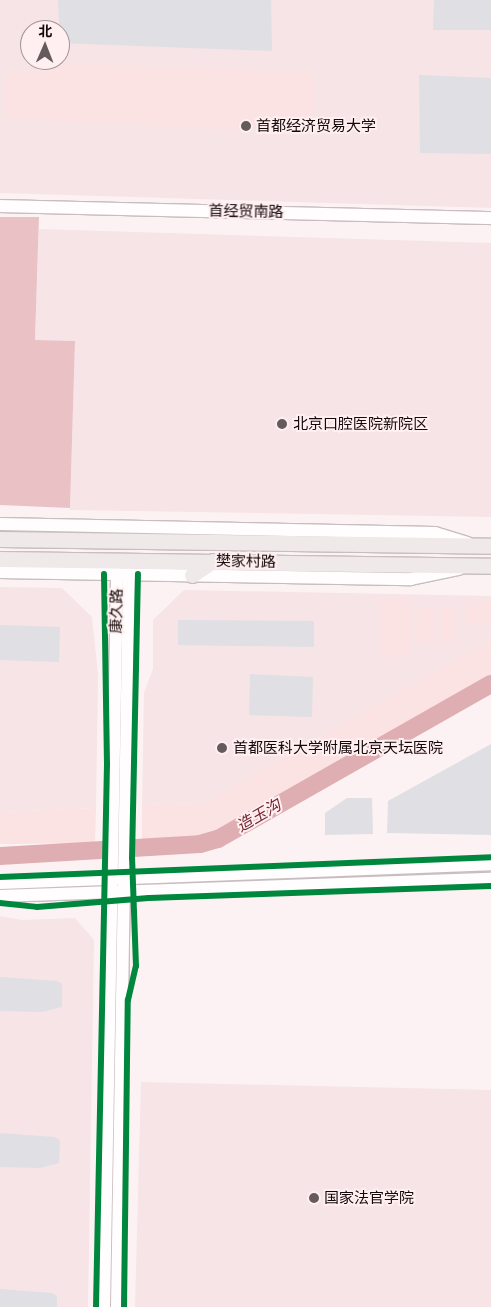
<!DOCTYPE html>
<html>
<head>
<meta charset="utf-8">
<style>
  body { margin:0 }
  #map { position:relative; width:491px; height:1307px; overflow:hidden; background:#fcf2f4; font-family:Helvetica,"Noto Sans SC",sans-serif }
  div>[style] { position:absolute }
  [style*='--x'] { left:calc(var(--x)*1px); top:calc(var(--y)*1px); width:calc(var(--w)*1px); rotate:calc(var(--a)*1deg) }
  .built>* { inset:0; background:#f7e4e6 }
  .green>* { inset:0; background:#fbe2e3 }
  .forest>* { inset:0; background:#eac2c5 }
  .river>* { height:18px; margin:-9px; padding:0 9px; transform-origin:9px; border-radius:9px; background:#deaeb2 }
  .building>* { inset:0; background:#dfdfe4 }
  .roads { filter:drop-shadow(1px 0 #c8bdbf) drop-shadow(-1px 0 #c8bdbf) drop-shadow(0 1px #c8bdbf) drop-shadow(0 -1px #c8bdbf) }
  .minor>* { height:12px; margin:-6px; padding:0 6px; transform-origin:6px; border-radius:6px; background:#fffdfd }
  .major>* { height:15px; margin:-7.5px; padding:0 7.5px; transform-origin:7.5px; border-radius:7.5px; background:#f0e9e9 }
  .cycleway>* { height:6px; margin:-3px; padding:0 3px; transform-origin:3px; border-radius:3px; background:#00873e }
  .dots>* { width:14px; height:14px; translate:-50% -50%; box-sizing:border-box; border:2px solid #ffeff0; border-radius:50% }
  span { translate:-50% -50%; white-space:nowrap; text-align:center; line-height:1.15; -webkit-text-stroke:4px #ffeff0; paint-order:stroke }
  .poi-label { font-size:15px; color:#14090a }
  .left { translate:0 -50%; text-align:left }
  .street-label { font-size:15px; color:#14090a }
  .water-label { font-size:16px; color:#722630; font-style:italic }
  .north { position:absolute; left:20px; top:20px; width:50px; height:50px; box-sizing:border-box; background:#ffeff0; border:1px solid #a19394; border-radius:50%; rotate:1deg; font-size:14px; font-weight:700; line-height:20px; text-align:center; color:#14090a }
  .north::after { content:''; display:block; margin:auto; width:18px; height:22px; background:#655b5c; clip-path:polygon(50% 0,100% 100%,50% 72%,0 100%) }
</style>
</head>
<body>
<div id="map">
  <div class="built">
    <div style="clip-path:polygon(evenodd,0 0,491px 0,491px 208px,0 193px,0 0,30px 30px,60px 30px,60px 60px,30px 60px,30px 30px)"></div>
    <div style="clip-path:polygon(39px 229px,491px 243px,491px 517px,70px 510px,75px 341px,35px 340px)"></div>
    <div style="clip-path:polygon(0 587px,62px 588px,92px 617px,98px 674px,96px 808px,0 812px)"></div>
    <div style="clip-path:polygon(184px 590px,491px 596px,491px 639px,203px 803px,142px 805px,144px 693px,153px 669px,153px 620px)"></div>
    <div style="clip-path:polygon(0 916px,22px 920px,75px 918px,94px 940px,88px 1307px,0 1307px)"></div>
    <div style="clip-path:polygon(141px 1082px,491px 1090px,491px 1307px,135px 1307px)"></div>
  </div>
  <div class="green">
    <div style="clip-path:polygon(34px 62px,314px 72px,314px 133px,4px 119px,6px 71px,35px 74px)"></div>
    <div style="clip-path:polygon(380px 600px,412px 600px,410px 657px,380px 657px)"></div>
    <div style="clip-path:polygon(465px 600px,491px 601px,491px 624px,465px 623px)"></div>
    <div style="clip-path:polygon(417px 607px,434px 607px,433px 643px,416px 643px)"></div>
    <div style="clip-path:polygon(440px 608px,457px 608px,456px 644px,439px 643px)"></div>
    <div style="clip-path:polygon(491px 639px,491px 676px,215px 834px,142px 841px,142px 805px,203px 803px)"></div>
    <div style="clip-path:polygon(96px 808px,95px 843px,0 844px,0 812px)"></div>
  </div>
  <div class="forest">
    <div style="clip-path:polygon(0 217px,39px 217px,35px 340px,75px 341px,70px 508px,0 505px)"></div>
  </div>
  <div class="river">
    <div style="--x:0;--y:856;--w:200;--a:-3.4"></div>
    <div style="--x:200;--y:844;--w:19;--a:-16"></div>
    <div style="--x:218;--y:839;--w:314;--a:-29.6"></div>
  </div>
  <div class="building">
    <div style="clip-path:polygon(58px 0,271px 0,272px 51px,60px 43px)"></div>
    <div style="clip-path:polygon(434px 0,491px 0,491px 30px,433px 30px)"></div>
    <div style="clip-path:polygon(419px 75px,491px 78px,491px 154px,420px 153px)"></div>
    <div style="clip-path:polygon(178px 620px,314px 621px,314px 647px,178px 645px)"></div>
    <div style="clip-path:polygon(0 625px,60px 627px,59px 662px,0 660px)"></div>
    <div style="clip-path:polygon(250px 674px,313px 677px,312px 717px,249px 715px)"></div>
    <div style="clip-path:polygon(491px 744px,491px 835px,387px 833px,388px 801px)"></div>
    <div style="clip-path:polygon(347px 798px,372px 798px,373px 834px,325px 835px,325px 813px)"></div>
    <div style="clip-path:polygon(0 977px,57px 981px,62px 984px,62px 1007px,42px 1012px,0 1011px)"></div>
    <div style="clip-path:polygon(0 1133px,54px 1137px,60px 1140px,59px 1163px,40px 1168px,0 1167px)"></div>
    <div style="clip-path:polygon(0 1289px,52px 1293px,57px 1296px,57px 1307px,0 1307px)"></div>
  </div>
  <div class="roads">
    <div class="minor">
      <div style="--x:0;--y:206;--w:491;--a:1.4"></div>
      <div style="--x:0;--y:524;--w:435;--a:1.2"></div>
      <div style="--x:435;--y:533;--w:34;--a:17"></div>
      <div style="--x:0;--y:572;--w:411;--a:1"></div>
      <div style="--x:411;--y:579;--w:49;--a:-11.8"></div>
      <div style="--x:0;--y:883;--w:491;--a:-2.2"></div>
      <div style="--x:0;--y:896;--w:491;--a:-2"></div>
      <div style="--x:104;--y:1307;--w:733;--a:-88.98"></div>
      <div style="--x:117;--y:1307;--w:733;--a:-89.06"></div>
    </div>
    <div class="major">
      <div style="--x:0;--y:539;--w:491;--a:0.8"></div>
      <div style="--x:0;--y:559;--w:491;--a:0.8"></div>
      <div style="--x:192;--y:575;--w:25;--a:-34"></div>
    </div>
  </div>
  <div class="cycleway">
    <div style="--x:0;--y:877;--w:491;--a:-2.3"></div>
    <div style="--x:0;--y:903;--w:37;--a:6"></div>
    <div style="--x:37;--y:907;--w:112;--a:-4.6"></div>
    <div style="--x:149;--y:898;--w:342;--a:-2"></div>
    <div style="--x:96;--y:1307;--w:542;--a:-88.84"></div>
    <div style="--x:107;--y:765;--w:191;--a:-90.9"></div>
    <div style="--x:124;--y:1307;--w:307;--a:-89.3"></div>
    <div style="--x:128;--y:1000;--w:35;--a:-77"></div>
    <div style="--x:136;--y:966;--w:108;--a:-92.1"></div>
    <div style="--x:132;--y:858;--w:284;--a:-88.8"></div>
  </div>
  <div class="dots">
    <div style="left:246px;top:126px;background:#655b5c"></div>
    <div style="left:282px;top:424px;background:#655b5c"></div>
    <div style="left:222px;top:748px;background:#655b5c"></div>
    <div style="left:314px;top:1198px;background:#655b5c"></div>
  </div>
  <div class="poi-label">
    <span class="left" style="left:256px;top:126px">首都经济贸易大学</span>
    <span class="left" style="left:293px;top:424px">北京口腔医院新院区</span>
    <span class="left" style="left:233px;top:748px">首都医科大学附属北京天坛医院</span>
    <span class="left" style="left:324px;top:1198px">国家法官学院</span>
  </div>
  <div class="street-label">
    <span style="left:246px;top:211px;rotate:1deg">首经贸南路</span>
    <span style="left:246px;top:561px;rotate:1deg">樊家村路</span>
    <span style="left:116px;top:611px;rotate:-89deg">康久路</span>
  </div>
  <div class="water-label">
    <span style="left:259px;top:816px;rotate:-30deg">造玉沟</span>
  </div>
  <div class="north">北</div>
</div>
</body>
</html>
